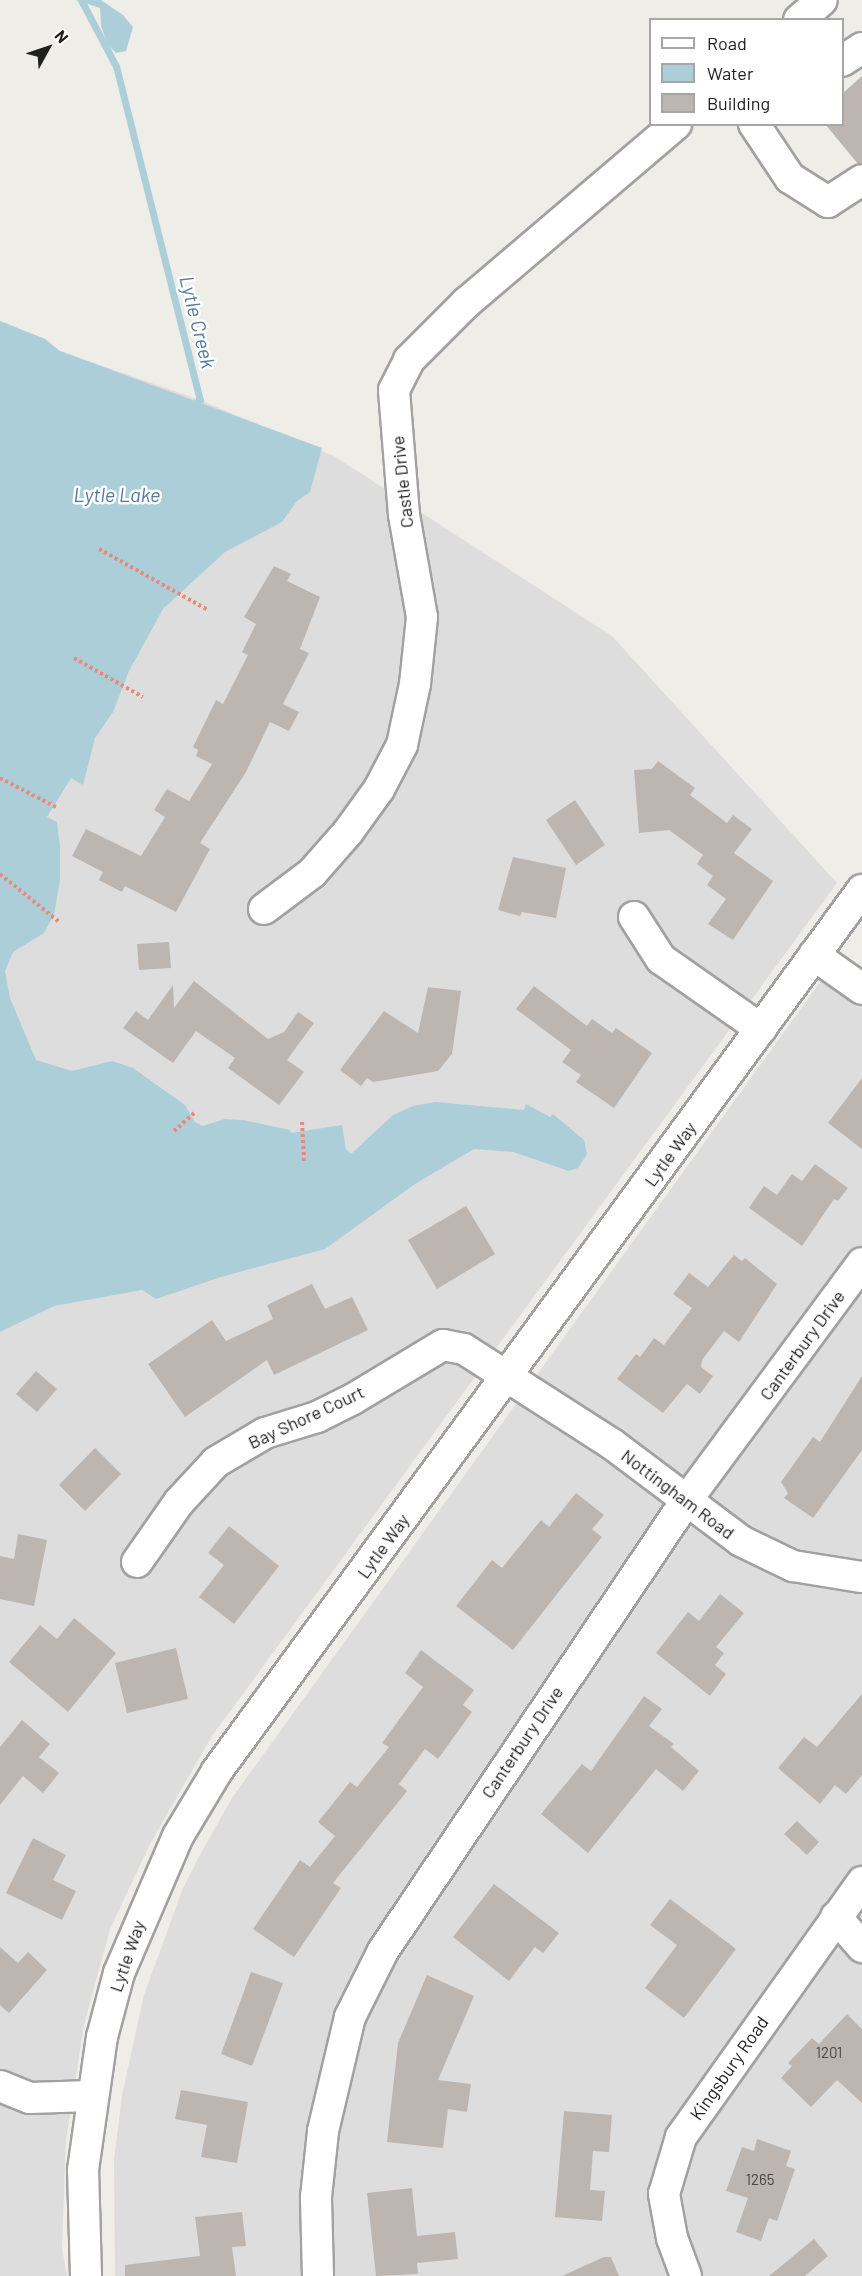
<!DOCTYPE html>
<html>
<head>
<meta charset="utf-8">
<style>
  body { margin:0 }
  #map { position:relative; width:862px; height:2276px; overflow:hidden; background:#efede7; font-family:Barlow,sans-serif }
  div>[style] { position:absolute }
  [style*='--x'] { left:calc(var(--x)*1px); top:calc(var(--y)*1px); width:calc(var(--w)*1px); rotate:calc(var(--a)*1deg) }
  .residential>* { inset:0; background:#dedddd }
  .water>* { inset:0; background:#acced9 }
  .stream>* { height:7px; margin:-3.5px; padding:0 3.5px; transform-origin:3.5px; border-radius:3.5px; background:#acced9 }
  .building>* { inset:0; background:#bdb6b0 }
  .path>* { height:4px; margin-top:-2px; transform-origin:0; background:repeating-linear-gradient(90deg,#ed877a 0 3px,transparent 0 6px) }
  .roads { filter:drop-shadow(2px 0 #a1a1a1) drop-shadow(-2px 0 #a1a1a1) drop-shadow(0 2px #a1a1a1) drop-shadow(0 -2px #a1a1a1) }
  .minor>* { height:30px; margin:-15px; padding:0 15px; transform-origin:15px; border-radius:15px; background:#fff }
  span { translate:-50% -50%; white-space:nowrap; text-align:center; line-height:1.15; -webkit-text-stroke:5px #fff; paint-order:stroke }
  .number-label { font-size:15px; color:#474644 }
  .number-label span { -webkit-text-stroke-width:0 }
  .street-label { font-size:18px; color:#202020 }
  .water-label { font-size:20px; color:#5178a0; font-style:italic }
  .legend { position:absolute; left:649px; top:18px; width:195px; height:108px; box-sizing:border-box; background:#fff; border:2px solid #a6a6a6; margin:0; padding:8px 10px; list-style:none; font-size:18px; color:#202020 }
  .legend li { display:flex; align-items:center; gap:12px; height:30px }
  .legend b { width:30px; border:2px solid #a6a6a6 }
  .north { position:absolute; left:18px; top:18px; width:60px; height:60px; -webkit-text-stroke:4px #fff; paint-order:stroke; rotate:50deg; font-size:16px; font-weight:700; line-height:24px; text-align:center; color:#202020 }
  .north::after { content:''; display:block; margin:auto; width:21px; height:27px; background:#202020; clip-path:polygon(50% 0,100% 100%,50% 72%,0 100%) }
</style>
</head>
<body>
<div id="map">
  <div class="residential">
    <div style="clip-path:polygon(0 321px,45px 339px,60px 351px,200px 400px,334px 456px,612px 636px,837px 883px,212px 1736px,150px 1844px,110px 1929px,84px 2025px,66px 2140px,62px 2248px,67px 2276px,0 2276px)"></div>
    <div style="clip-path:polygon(823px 978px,862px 1006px,862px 2276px,115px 2276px,114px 2160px,122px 2095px,144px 1995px,183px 1888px,201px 1853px,232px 1798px)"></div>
  </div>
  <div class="water">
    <div style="clip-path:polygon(76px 0,101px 0,123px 15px,133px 27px,126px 51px,116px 53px,108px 45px,101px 26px,100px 8px)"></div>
    <div style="clip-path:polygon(0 321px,45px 339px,60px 351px,322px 448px,310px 492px,297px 501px,282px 522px,225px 552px,163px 609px,129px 671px,113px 712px,95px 738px,83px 785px,71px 778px,47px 817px,57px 822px,60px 846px,60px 880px,54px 915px,44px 933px,13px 952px,5px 971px,10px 998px,36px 1060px,72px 1071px,112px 1061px,133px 1068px,185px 1105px,195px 1122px,203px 1126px,225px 1119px,243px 1120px,290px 1130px,291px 1133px,342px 1125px,346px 1149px,351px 1154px,393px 1115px,413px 1106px,435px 1102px,524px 1110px,526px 1104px,550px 1117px,553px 1114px,584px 1140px,587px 1154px,578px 1168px,569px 1171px,513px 1152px,474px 1149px,415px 1184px,325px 1249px,221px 1277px,156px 1299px,142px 1290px,54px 1306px,0 1332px)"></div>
  </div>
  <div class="stream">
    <div style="--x:81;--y:0;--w:75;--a:62.1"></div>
    <div style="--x:116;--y:66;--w:344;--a:75.9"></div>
    <div style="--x:200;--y:400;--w:7;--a:146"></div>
  </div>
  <div class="building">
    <div style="clip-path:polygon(862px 76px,862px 163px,858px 164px,825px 124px,843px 124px,843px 93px)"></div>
    <div style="clip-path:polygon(274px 566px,291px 574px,287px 581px,320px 597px,300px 649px,309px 653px,283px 704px,299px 712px,289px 731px,270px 722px,246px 772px,200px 843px,210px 849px,176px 912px,125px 886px,122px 892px,99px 880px,103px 872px,72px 856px,86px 829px,141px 856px,165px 817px,154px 810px,167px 789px,189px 801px,212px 764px,196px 756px,198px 750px,193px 747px,216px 700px,223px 704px,248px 655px,242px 652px,256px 624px,244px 617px)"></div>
    <div style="clip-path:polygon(658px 761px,695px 788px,690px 795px,727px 823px,733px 815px,752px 829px,734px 853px,773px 881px,733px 940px,708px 924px,726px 899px,707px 885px,713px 876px,697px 864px,703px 855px,669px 830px,639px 833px,634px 770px,652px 769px)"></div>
    <div style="clip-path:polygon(575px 800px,605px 845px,576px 865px,546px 820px)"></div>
    <div style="clip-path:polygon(513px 857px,566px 868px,556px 918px,522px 912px,520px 916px,498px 910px)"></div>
    <div style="clip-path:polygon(169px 942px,171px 968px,139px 970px,137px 944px)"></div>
    <div style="clip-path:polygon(194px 981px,268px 1039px,284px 1032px,298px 1012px,314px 1023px,287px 1060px,304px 1072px,279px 1105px,228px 1068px,235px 1058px,196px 1031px,173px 1063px,123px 1028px,136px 1011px,148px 1020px,173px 985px,174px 1008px)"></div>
    <div style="clip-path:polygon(534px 986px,587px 1026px,592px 1019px,612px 1033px,616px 1028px,652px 1053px,614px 1108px,576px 1082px,581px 1075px,562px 1062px,571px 1050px,516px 1009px)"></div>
    <div style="clip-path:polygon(428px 987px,461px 991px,452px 1054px,438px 1071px,373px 1082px,367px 1078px,361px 1086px,340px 1070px,384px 1011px,418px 1033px)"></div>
    <div style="clip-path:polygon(862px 1078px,862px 1149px,828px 1123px)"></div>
    <div style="clip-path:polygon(815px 1164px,848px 1188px,838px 1201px,834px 1199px,802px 1246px,749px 1208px,764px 1186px,777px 1195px,792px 1174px,802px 1181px)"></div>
    <div style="clip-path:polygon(466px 1206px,495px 1254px,437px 1289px,408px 1240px)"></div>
    <div style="clip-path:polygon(734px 1255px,742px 1261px,745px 1258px,777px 1284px,739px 1342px,724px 1331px,702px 1360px,701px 1367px,713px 1376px,700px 1394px,687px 1384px,663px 1413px,617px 1379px,636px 1354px,640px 1357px,654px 1338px,664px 1345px,692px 1308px,673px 1294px,689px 1273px,708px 1287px)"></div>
    <div style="clip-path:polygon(312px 1284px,325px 1309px,352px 1297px,368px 1330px,274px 1375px,267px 1360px,185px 1417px,148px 1364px,212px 1320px,226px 1341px,273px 1319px,267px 1305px)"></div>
    <div style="clip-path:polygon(36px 1371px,57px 1389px,37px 1412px,16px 1394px)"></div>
    <div style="clip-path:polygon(862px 1376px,862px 1450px,813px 1518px,784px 1498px,788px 1493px,781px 1482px,813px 1437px,820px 1442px)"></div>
    <div style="clip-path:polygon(95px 1448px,121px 1474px,85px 1511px,59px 1485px)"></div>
    <div style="clip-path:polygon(576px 1493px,604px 1515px,592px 1529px,602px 1537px,513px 1650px,456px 1606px,492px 1560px,502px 1568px,541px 1520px,549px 1527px)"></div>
    <div style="clip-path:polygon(229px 1526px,279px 1566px,234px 1624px,199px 1597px,224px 1565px,208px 1553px)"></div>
    <div style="clip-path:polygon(18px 1534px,47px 1540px,34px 1606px,0 1599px,0 1556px,14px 1559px)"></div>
    <div style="clip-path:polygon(720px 1594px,744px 1613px,716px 1647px,724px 1653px,715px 1665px,726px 1674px,710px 1696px,656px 1653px,688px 1612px,699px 1621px)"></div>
    <div style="clip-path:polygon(74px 1618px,116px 1653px,68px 1712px,9px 1662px,40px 1625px,57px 1639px)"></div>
    <div style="clip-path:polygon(176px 1648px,188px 1699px,127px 1713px,115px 1663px)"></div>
    <div style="clip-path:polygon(421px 1650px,474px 1690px,463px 1705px,472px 1712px,438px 1759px,425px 1749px,399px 1784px,407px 1791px,333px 1883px,341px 1888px,294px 1957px,253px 1929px,300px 1860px,310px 1867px,335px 1836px,318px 1822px,350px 1782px,357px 1787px,389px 1747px,382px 1743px,423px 1687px,405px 1673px)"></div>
    <div style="clip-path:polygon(862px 1694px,862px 1775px,846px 1794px,835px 1785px,820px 1804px,778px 1768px,804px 1737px,817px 1747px)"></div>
    <div style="clip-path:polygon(644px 1696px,662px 1709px,649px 1726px,674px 1744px,671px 1747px,699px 1771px,683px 1791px,656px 1769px,588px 1853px,541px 1814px,582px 1764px,591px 1771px)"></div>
    <div style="clip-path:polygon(22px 1720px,50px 1744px,39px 1757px,59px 1773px,43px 1793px,23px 1776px,0 1805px,0 1747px)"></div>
    <div style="clip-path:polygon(797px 1821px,819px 1842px,807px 1855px,784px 1834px)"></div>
    <div style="clip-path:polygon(33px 1838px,66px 1855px,53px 1880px,76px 1891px,62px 1920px,6px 1893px)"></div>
    <div style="clip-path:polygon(494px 1884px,559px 1933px,543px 1953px,535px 1947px,509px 1981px,453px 1937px)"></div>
    <div style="clip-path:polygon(670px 1899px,736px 1949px,684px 2018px,645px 1988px,677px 1945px,650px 1925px)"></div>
    <div style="clip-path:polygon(0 1947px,18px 1963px,28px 1952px,47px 1970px,9px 2013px,0 2005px)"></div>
    <div style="clip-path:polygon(251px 1972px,283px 1983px,252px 2066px,221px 2054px)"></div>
    <div style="clip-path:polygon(427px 1975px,474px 1996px,438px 2080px,471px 2084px,467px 2112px,448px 2109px,443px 2148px,387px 2142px,398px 2043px)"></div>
    <div style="clip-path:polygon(847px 2014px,862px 2029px,862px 2103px,837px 2080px,811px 2107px,781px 2078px,792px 2066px,788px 2063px,812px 2038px,819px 2044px)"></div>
    <div style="clip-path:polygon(181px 2090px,248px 2102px,237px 2163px,201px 2157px,207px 2125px,175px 2119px)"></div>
    <div style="clip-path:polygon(564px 2111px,612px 2115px,609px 2152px,593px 2151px,590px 2190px,605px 2191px,602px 2221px,555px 2217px)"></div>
    <div style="clip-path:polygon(757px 2139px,791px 2151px,786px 2166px,795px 2169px,777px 2221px,769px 2218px,761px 2241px,736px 2232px,748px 2198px,726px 2191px,742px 2147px,754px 2151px)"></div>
    <div style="clip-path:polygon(412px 2188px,417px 2236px,455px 2232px,458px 2259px,417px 2263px,418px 2274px,376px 2276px,367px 2193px)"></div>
    <div style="clip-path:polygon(242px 2212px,246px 2246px,232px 2247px,236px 2276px,125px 2276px,125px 2265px,200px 2256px,195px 2217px)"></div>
    <div style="clip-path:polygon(814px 2239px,828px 2256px,805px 2276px,769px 2276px)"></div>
    <div style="clip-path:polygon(604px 2257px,611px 2257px,619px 2276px,562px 2276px)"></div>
  </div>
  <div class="path">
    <div style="--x:99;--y:549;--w:125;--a:29.2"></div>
    <div style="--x:74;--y:658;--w:79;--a:29.5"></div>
    <div style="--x:0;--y:778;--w:63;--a:27.4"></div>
    <div style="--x:0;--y:874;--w:75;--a:39"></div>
    <div style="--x:302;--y:1122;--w:39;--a:87"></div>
    <div style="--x:174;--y:1131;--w:27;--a:-42"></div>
  </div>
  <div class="roads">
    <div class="minor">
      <div style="--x:799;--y:20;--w:30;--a:-41"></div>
      <div style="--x:842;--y:61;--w:24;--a:-33"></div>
      <div style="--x:754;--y:124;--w:65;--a:56.3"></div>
      <div style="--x:790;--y:178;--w:45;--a:32.3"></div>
      <div style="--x:828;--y:202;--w:40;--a:-32.9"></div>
      <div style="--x:264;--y:909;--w:60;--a:-36.9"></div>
      <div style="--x:312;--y:873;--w:55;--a:-48.7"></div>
      <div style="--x:348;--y:832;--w:53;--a:-54.2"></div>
      <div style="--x:379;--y:789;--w:50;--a:-62.4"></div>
      <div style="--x:402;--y:745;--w:62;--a:-78"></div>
      <div style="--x:415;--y:684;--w:67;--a:-84"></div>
      <div style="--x:422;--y:617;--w:104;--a:-100"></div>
      <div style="--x:404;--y:515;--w:125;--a:-94.6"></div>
      <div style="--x:394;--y:390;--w:34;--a:-63"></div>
      <div style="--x:409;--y:360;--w:81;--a:-45"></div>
      <div style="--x:466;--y:303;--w:276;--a:-40.4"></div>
      <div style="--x:634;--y:917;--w:50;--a:57.3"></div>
      <div style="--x:661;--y:959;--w:122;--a:35"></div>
      <div style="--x:814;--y:955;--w:59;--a:35.3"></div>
      <div style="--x:137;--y:1562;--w:73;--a:-55"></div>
      <div style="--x:179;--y:1502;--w:54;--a:-47.2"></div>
      <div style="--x:216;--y:1462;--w:57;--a:-30.6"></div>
      <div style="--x:265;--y:1433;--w:54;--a:-17.1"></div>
      <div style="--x:317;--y:1417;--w:40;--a:-26.6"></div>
      <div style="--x:353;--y:1399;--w:105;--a:-31"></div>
      <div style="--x:443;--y:1345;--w:21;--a:11"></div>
      <div style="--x:464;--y:1349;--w:176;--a:32.7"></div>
      <div style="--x:612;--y:1444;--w:161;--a:36.9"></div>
      <div style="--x:741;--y:1541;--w:58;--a:25.7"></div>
      <div style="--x:793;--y:1566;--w:70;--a:9.1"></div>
      <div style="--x:836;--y:1917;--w:40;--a:49"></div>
      <div style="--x:0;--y:2086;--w:32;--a:22"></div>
      <div style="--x:30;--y:2098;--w:61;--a:-1.9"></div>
      <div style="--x:86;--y:2276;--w:106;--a:-91.6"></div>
      <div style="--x:83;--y:2170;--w:134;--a:-81.9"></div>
      <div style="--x:102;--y:2037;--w:66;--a:-75.1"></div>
      <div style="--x:119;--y:1973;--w:149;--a:-66.7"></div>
      <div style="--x:178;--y:1836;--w:76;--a:-59"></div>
      <div style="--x:217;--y:1771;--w:1092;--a:-53.79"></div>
      <div style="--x:318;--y:2276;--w:79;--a:-91.5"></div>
      <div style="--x:316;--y:2197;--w:66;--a:-83.9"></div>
      <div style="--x:323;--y:2131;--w:117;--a:-76.7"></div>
      <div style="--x:350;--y:2017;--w:74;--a:-63.4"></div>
      <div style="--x:383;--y:1951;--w:543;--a:-56.05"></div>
      <div style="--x:686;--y:1501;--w:296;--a:-53.5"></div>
      <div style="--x:686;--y:2276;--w:40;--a:-110.2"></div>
      <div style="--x:672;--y:2238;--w:45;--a:-100.3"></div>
      <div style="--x:664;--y:2194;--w:59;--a:-73.4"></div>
      <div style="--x:681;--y:2137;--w:313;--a:-54.6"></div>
    </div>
  </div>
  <div class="number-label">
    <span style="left:829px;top:2053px">1201</span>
    <span style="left:760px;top:2180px">1265</span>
  </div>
  <div class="street-label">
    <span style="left:402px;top:482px;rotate:-96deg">Castle Drive</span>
    <span style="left:670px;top:1154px;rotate:-54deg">Lytle Way</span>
    <span style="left:802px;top:1345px;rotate:-54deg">Canterbury Drive</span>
    <span style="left:306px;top:1417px;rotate:-25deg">Bay Shore Court</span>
    <span style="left:678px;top:1494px;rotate:37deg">Nottingham Road</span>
    <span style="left:383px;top:1546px;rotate:-54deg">Lytle Way</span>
    <span style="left:522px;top:1742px;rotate:-56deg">Canterbury Drive</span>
    <span style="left:127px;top:1956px;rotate:-71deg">Lytle Way</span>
    <span style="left:729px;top:2068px;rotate:-55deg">Kingsbury Road</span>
  </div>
  <div class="water-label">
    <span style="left:198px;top:322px;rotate:76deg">Lytle Creek</span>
    <span style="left:117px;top:494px">Lytle Lake</span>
  </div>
  <ul class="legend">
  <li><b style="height:8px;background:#fff"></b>Road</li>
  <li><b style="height:16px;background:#acced9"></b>Water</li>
  <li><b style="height:16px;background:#bdb6b0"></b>Building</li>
  </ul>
  <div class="north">N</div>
</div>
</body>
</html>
